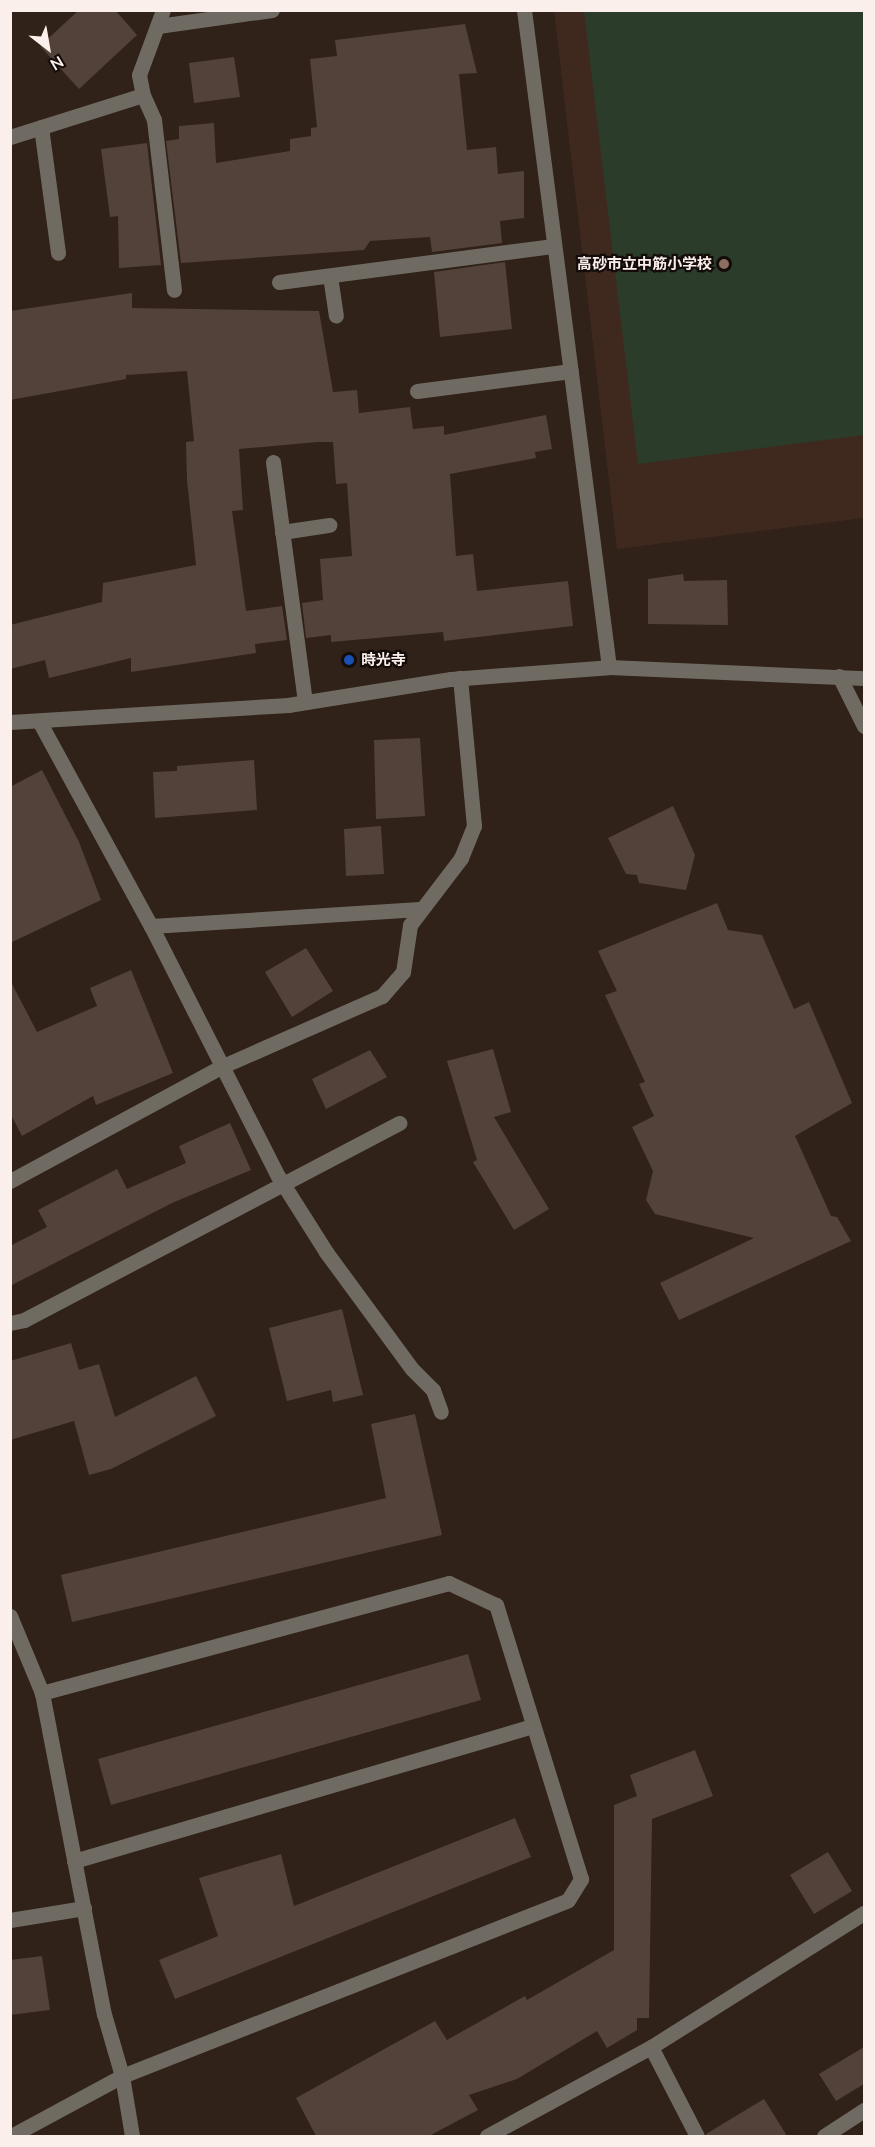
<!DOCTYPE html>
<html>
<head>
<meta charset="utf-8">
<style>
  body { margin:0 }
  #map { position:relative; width:875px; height:2147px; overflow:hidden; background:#302119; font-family:Mulish,"Noto Sans JP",sans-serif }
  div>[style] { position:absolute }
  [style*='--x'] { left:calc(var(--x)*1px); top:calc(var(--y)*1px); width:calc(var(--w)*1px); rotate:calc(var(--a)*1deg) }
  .built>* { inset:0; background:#3f291f }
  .green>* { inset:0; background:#2b3c2a }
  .building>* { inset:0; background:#53423a }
  .minor>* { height:15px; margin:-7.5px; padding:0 7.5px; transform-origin:7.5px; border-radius:7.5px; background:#6f6b63 }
  .dots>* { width:16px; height:16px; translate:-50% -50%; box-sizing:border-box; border:3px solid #130c09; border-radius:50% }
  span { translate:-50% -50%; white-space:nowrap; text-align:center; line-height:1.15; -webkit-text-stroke:4.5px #130c09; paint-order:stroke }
  .poi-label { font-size:15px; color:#faefea; font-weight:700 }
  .right { translate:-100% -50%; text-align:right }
  .left { translate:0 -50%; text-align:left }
  .frame { position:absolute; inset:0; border:12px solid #faefea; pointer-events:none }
  .north { position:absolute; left:18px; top:18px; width:60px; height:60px; -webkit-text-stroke:4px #130c09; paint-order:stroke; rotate:149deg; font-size:16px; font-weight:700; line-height:24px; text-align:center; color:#faefea }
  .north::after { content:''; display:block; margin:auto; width:21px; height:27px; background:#faefea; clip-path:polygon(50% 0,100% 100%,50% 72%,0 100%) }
</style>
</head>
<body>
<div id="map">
  <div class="built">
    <div style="clip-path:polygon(554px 11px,864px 11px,864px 518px,617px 549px)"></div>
  </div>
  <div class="green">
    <div style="clip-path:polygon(584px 11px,864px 11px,864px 435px,638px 464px)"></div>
  </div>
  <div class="building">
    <div style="clip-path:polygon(79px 10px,115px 10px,137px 35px,79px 89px,40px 46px)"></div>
    <div style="clip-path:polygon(465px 24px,477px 73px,459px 74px,467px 150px,496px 147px,498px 174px,524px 171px,524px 218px,500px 221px,502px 243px,432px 252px,430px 237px,370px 241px,364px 250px,181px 263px,166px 141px,179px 139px,179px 126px,214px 123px,216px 163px,290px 151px,290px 139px,311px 136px,311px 128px,317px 127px,310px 59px,337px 56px,335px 40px)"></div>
    <div style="clip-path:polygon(234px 57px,240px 97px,194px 103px,189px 63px)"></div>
    <div style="clip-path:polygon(147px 143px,161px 265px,119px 268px,118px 216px,110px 217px,101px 149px)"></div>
    <div style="clip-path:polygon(505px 262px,512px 329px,440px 337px,434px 272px)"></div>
    <div style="clip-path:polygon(132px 293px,132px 308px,319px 311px,333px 392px,357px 390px,359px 413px,410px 407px,413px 429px,444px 426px,444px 435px,546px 415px,552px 449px,535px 452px,536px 458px,450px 474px,456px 556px,473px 554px,477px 591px,568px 581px,573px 626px,444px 641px,443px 632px,331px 642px,331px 635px,306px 638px,302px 603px,323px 600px,320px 559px,352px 556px,347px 483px,336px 484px,333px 442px,317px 442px,239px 449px,243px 510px,232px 511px,246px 611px,282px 606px,287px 640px,255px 644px,256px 653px,131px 672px,131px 658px,49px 678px,45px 660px,10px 669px,10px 625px,102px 602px,103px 583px,196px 565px,187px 480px,186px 442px,194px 441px,187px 371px,126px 375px,126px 379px,10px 400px,10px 311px)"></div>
    <div style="clip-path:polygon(683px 574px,684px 581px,727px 580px,728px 625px,648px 624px,648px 579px)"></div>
    <div style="clip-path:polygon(420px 738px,425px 816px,376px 819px,374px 740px)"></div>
    <div style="clip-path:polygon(254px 760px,257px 810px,155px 818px,153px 772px,177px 771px,177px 766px)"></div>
    <div style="clip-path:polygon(42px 770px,79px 842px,101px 900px,10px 943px,10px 787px)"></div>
    <div style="clip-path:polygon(673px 806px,695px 855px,686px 890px,639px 883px,637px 875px,626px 874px,608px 838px)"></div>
    <div style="clip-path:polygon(381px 826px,384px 874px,346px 876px,344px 829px)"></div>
    <div style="clip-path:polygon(717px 903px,728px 930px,762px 935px,794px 1009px,809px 1002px,852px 1103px,795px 1136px,831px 1216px,837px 1217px,851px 1241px,679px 1320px,660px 1283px,754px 1238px,655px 1214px,646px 1200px,653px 1171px,632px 1127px,654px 1116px,639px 1084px,645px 1082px,605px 995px,617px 991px,598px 951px)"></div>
    <div style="clip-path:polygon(306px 948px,333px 991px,292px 1017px,265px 972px)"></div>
    <div style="clip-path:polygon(131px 970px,173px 1073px,96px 1105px,93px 1096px,22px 1136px,10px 1113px,10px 980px,37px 1032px,97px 1006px,90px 988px)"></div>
    <div style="clip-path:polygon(493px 1049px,511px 1112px,494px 1117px,549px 1209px,514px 1230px,473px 1162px,477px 1160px,447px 1061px)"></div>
    <div style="clip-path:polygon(370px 1050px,387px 1077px,326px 1109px,312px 1079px)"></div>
    <div style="clip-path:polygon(230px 1123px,251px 1170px,172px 1203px,10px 1286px,10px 1246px,47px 1227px,38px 1210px,117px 1169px,127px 1189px,186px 1163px,179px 1146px)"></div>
    <div style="clip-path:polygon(342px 1309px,363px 1395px,333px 1402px,331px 1390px,287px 1401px,269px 1328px)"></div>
    <div style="clip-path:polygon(71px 1343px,79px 1370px,99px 1364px,115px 1417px,196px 1376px,216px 1416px,111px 1469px,89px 1475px,74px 1421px,10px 1440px,10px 1361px)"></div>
    <div style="clip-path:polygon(415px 1414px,442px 1535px,72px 1622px,61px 1575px,386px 1498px,371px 1424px)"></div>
    <div style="clip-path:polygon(468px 1654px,481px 1700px,111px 1805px,98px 1759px)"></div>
    <div style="clip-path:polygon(695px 1750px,713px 1796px,652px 1819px,649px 2018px,637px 2018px,637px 2030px,607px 2048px,597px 2031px,517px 2079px,469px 2095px,478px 2110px,429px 2136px,316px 2136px,296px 2098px,435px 2021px,447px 2040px,525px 1996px,527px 2000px,614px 1950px,614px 1805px,637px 1796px,630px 1775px)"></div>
    <div style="clip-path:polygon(515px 1818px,531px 1857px,175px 1999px,159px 1960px,218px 1936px,199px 1878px,281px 1854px,294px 1906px)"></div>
    <div style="clip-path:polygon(828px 1852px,852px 1891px,814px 1914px,790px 1875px)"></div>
    <div style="clip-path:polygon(42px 1956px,50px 2010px,10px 2015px,10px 1960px)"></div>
    <div style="clip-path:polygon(864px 2047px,864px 2084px,836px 2101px,819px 2074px)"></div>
    <div style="clip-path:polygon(764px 2099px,787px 2136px,707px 2136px,706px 2134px)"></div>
  </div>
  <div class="minor">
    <div style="--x:163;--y:10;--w:69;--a:110.3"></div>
    <div style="--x:139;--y:75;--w:20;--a:79"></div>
    <div style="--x:143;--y:95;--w:27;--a:66"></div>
    <div style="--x:154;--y:120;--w:171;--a:83.3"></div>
    <div style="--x:524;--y:10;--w:662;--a:82.63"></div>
    <div style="--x:158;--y:26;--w:115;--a:-8"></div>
    <div style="--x:41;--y:127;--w:127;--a:82.3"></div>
    <div style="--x:10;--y:137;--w:139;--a:-17.5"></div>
    <div style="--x:330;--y:276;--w:40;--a:81.5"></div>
    <div style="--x:279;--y:282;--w:277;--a:-7.5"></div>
    <div style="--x:417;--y:391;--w:155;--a:-7.4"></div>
    <div style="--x:273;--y:462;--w:242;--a:82.4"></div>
    <div style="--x:282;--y:532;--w:48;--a:-8.5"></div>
    <div style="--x:839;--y:676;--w:56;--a:63.4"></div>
    <div style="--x:39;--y:721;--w:234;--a:61.4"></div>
    <div style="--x:151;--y:926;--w:280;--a:63.1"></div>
    <div style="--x:278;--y:1176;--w:90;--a:57.7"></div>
    <div style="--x:326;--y:1252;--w:145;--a:53.7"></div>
    <div style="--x:412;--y:1369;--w:30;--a:45"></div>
    <div style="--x:433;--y:1390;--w:23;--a:70"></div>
    <div style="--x:10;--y:722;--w:279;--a:-3.5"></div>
    <div style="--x:288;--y:705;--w:165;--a:-9.1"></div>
    <div style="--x:451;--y:679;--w:158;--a:-4.3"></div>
    <div style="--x:609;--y:667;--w:255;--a:2.5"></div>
    <div style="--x:151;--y:926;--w:269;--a:-3.6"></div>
    <div style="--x:10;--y:1181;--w:242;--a:-28.4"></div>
    <div style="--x:223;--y:1066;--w:174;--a:-23.8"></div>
    <div style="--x:382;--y:996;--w:32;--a:-49"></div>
    <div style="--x:403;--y:972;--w:48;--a:-81.5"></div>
    <div style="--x:410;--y:925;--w:84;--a:-52.7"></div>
    <div style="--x:461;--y:858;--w:35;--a:-68"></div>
    <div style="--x:474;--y:826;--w:149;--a:-95.4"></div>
    <div style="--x:10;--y:1323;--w:14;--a:-12"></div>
    <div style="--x:24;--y:1320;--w:424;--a:-27.7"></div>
    <div style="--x:10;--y:1616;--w:83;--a:67.4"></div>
    <div style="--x:42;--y:1693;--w:327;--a:79.1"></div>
    <div style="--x:104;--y:2014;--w:65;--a:73.8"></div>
    <div style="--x:122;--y:2076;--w:61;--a:80.5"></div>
    <div style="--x:74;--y:1861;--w:478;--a:-16.4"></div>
    <div style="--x:10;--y:1920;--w:75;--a:-9.2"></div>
    <div style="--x:651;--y:2047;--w:100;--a:62.7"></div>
    <div style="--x:11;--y:2136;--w:126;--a:-28.4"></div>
    <div style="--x:122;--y:2076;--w:479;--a:-21.5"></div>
    <div style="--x:568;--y:1900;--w:25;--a:-58"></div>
    <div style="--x:581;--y:1879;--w:287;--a:-107.2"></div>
    <div style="--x:496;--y:1605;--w:52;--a:-154.9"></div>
    <div style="--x:449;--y:1583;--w:422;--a:164.9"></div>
    <div style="--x:487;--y:2136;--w:187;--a:-28.5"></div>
    <div style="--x:651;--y:2047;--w:252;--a:-32.2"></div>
    <div style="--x:824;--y:2136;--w:48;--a:-33"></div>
  </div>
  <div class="dots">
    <div style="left:724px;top:264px;background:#8d6e63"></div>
    <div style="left:349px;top:660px;background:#1a4fb4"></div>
  </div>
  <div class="poi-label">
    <span class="right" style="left:712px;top:264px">高砂市立中筋小学校</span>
    <span class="left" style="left:361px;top:660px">時光寺</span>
  </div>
  <div class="frame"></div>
  <div class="north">N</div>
</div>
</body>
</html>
